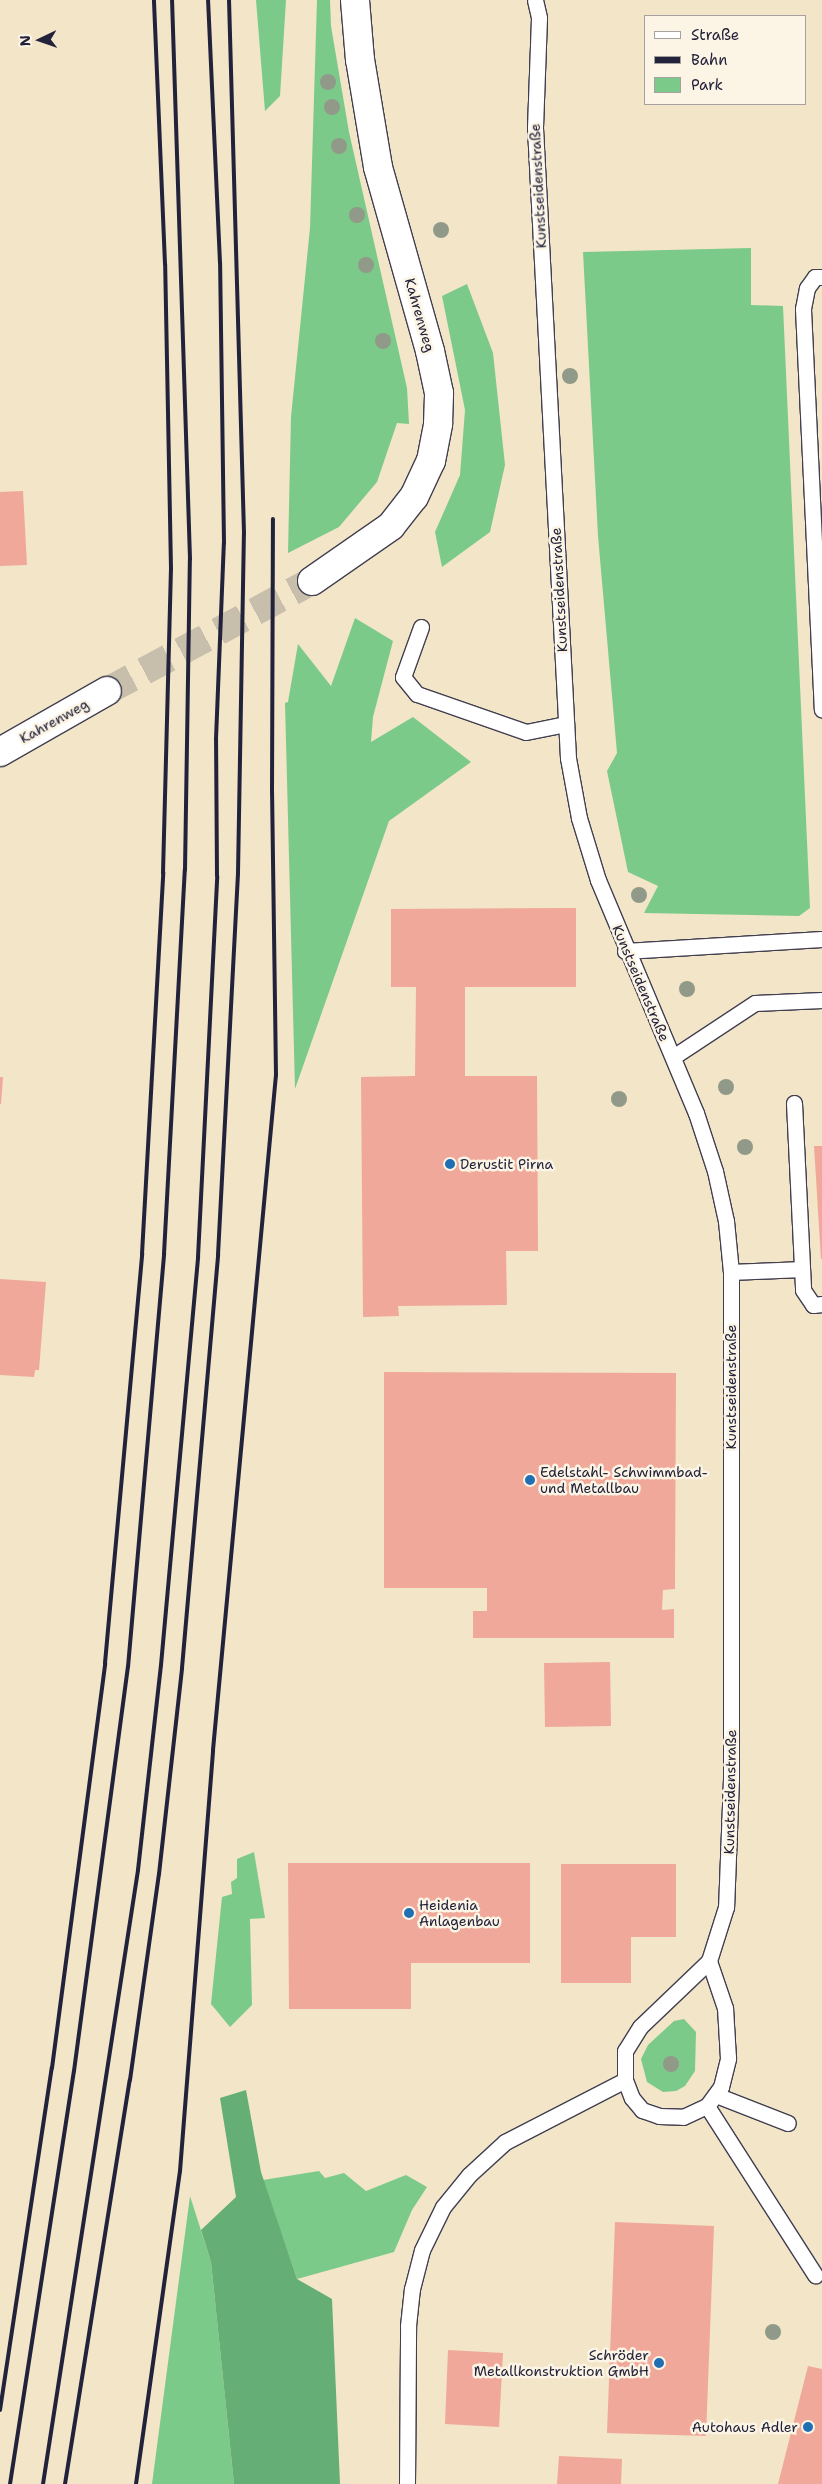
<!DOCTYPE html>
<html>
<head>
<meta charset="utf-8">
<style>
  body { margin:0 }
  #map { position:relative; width:822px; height:2484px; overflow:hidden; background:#f2e5c8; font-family:"Shantell Sans",sans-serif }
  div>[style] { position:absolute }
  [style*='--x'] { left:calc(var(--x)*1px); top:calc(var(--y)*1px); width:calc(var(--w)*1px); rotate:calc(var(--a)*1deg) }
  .green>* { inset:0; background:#7cca89 }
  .forest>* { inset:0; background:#65ae75 }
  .building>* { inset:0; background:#f0a89a }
  .secondary-tunnel>* { height:28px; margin-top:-14px; transform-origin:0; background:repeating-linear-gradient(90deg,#c8beac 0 28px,transparent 0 42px) }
  .roads { filter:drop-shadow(1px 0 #413f50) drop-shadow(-1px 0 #413f50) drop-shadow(0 1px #413f50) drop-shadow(0 -1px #413f50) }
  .lane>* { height:15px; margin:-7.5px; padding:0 7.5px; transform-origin:7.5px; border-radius:7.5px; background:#fff }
  .secondary>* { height:28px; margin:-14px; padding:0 14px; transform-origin:14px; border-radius:14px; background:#fff }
  .rail>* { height:4px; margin:-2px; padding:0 2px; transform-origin:2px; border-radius:2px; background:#22223b }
  .trees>* { width:16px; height:16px; margin:-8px; border-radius:50%; background:#919a89 }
  .dots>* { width:14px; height:14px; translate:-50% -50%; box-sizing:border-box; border:2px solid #fcf5e5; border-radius:50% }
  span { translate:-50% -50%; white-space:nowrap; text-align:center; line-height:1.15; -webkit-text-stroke:5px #fcf5e5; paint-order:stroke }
  .street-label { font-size:14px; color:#22223b }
  .poi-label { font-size:14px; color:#22223b }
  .left { translate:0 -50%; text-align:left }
  .right { translate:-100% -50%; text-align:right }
  .legend { position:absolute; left:644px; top:15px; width:162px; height:90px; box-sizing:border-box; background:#fcf5e5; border:1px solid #a5a1a1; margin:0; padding:6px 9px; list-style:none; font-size:15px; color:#22223b }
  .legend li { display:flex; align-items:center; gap:10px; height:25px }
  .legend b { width:25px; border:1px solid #a5a1a1 }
  .north { position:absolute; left:15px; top:15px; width:50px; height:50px; -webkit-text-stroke:4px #fcf5e5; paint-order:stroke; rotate:267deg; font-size:14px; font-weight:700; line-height:20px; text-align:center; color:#22223b }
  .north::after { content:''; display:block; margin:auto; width:18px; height:22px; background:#22223b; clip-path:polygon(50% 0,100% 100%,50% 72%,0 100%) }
</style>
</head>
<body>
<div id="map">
  <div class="green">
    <div style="clip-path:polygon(256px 0,286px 0,280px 96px,265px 111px)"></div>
    <div style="clip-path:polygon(317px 0,330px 0,331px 26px,349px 132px,407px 388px,409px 424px,397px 423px,377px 482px,339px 527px,288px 553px,291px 417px,310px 228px)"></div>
    <div style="clip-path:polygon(751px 248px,751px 305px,783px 306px,810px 908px,799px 916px,644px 913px,658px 886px,628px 872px,607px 771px,617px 753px,598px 536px,583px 252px)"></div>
    <div style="clip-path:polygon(467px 284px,493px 353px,505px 465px,490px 532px,442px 567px,435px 532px,460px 475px,465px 410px,442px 296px)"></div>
    <div style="clip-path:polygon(355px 618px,393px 641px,373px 717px,371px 742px,413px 717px,471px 762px,389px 821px,295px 1089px,285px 703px,288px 702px,298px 644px,331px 686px)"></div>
    <div style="clip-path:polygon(254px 1852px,265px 1918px,250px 1919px,252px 2005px,230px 2027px,211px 2004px,222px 1897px,232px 1894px,231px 1882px,237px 1878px,237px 1859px)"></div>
    <div style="clip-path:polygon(684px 2019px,696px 2032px,695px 2071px,685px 2086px,676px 2091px,663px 2092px,647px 2082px,641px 2059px,648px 2045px,674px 2021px)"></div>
    <div style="clip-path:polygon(319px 2171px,325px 2178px,344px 2173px,366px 2191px,406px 2175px,427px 2187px,412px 2210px,394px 2252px,297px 2279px,263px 2180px)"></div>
    <div style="clip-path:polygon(190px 2196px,211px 2262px,234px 2484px,152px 2484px)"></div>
  </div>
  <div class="forest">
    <div style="clip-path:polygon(246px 2090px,261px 2172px,297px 2279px,332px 2299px,340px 2484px,234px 2484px,211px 2262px,201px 2230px,236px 2197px,220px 2098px)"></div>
  </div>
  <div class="building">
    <div style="clip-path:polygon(23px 491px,27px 565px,0 566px,0 492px)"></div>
    <div style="clip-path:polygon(576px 908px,576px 987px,465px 987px,465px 1076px,537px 1076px,538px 1251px,506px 1251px,507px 1305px,398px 1306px,399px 1316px,363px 1317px,361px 1077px,415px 1076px,416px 987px,391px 987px,391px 909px)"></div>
    <div style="clip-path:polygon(0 1077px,3px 1077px,1px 1104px,0 1104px)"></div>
    <div style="clip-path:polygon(814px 1146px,822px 1146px,822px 1259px,821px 1259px)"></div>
    <div style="clip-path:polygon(0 1279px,46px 1282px,39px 1370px,35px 1370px,34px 1377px,0 1375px)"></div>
    <div style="clip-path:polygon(384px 1372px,676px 1373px,675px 1589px,663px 1590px,662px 1610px,674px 1609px,674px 1638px,473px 1638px,473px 1611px,487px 1611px,487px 1588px,384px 1588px)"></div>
    <div style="clip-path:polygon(610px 1662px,611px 1726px,545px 1727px,544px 1663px)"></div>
    <div style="clip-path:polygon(288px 1863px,530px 1863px,530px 1963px,411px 1963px,411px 2009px,289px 2009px)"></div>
    <div style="clip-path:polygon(561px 1864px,676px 1864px,676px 1937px,631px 1937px,631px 1983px,561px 1983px)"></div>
    <div style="clip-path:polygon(615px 2222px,714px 2226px,706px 2436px,607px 2433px)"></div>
    <div style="clip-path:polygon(448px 2350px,503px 2353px,499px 2427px,445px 2424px)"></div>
    <div style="clip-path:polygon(808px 2366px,822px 2369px,822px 2484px,778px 2484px)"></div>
    <div style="clip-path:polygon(559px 2456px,622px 2459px,621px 2484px,557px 2484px)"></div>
  </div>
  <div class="secondary-tunnel">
    <div style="--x:107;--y:691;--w:233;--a:-28.2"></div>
  </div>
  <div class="roads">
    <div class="lane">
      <div style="--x:535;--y:0;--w:18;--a:77"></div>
      <div style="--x:539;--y:18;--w:110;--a:92.1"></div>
      <div style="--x:535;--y:128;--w:631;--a:87"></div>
      <div style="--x:568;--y:758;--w:61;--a:79.6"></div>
      <div style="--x:579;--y:818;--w:65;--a:73"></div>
      <div style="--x:598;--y:880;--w:253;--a:67.2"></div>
      <div style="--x:696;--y:1113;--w:61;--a:71.9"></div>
      <div style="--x:715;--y:1171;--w:51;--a:77.6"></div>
      <div style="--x:726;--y:1221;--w:51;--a:84.4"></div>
      <div style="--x:731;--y:1272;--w:507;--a:90"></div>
      <div style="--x:731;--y:1779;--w:128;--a:92.2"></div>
      <div style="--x:726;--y:1907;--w:57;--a:107.5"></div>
      <div style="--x:709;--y:1961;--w:95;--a:136.3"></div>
      <div style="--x:640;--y:2027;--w:28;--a:122"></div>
      <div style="--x:625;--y:2051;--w:29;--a:90"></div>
      <div style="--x:625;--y:2080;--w:19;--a:69"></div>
      <div style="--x:632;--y:2098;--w:16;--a:50"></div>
      <div style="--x:642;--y:2110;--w:18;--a:19"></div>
      <div style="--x:659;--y:2116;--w:24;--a:2"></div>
      <div style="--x:683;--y:2117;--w:26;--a:-25"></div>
      <div style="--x:707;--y:2106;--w:24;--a:-54"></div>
      <div style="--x:721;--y:2087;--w:30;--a:-76"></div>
      <div style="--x:728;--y:2058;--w:50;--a:-93.4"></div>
      <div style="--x:725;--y:2008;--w:50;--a:-108.8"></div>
      <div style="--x:822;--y:277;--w:7;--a:180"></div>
      <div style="--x:815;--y:277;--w:14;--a:126"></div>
      <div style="--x:807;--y:288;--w:21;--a:101"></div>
      <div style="--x:803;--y:309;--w:401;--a:87.3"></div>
      <div style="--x:421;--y:627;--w:53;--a:109.8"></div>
      <div style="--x:403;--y:677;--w:22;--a:51"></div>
      <div style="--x:417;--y:694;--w:115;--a:19.2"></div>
      <div style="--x:526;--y:732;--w:41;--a:-11.3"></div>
      <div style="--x:625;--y:951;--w:197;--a:-3.5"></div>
      <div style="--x:673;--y:1057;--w:98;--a:-33.4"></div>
      <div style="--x:755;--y:1003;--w:67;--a:-2.6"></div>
      <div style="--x:794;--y:1103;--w:187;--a:87.2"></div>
      <div style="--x:803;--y:1290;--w:18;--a:56"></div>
      <div style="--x:813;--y:1305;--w:9;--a:-6"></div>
      <div style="--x:731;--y:1272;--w:71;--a:-2.4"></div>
      <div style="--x:716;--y:2095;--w:77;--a:21.3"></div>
      <div style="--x:707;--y:2106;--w:201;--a:57.4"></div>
      <div style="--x:407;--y:2484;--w:158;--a:-89.6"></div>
      <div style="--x:408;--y:2326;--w:37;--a:-84"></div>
      <div style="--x:412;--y:2289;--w:40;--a:-75.6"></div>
      <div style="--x:422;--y:2250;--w:48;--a:-64"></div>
      <div style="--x:443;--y:2207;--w:41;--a:-50.9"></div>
      <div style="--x:469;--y:2175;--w:49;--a:-42.5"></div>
      <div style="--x:505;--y:2142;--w:135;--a:-27.3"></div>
    </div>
    <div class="secondary">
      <div style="--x:312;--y:581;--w:96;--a:-34.8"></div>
      <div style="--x:391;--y:526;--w:37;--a:-52"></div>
      <div style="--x:414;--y:497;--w:40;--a:-65"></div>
      <div style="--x:431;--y:461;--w:38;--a:-79"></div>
      <div style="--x:438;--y:424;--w:31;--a:-88"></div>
      <div style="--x:439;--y:393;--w:43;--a:-102.1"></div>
      <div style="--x:430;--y:351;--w:191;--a:-105.8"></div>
      <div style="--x:378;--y:167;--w:109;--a:-99.5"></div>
      <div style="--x:360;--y:60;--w:60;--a:-94.8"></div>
      <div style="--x:0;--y:752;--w:123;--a:-29.7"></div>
    </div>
  </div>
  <div class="rail">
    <div style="--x:0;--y:2410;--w:346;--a:-81.4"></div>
    <div style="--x:52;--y:2068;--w:408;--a:-82.5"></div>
    <div style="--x:105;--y:1663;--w:411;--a:-84.8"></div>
    <div style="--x:142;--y:1254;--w:382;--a:-86.8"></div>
    <div style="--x:163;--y:873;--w:304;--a:-88.5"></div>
    <div style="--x:171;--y:569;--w:305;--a:-91.1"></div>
    <div style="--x:165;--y:264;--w:264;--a:-92.4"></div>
    <div style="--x:10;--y:2484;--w:418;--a:-81.2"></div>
    <div style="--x:74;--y:2071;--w:408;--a:-82.4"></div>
    <div style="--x:128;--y:1667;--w:415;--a:-85"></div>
    <div style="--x:164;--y:1254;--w:385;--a:-86.9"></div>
    <div style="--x:185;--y:870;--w:311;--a:-89.1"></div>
    <div style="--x:190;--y:559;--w:559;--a:-91.84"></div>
    <div style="--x:43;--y:2484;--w:621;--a:-81.2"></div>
    <div style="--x:138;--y:1870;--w:206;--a:-83.6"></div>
    <div style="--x:161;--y:1665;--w:410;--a:-84.8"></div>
    <div style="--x:198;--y:1257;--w:381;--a:-87.1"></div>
    <div style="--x:217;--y:876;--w:137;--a:-90.4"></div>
    <div style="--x:216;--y:739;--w:196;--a:-87.7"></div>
    <div style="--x:224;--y:543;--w:280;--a:-90.8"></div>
    <div style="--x:220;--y:263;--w:263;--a:-92.6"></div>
    <div style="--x:65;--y:2484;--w:409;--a:-80.9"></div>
    <div style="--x:130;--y:2080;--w:208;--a:-82"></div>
    <div style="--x:159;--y:1874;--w:207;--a:-83.6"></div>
    <div style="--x:182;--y:1668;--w:415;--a:-85"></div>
    <div style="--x:218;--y:1255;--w:383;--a:-87"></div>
    <div style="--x:238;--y:873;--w:340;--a:-89"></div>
    <div style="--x:244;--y:533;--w:533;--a:-91.61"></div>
    <div style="--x:136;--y:2484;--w:316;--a:-82"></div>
    <div style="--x:180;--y:2171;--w:422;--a:-85.5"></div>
    <div style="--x:213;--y:1750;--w:678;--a:-84.67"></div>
    <div style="--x:276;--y:1075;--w:283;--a:-90.8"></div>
    <div style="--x:272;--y:792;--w:273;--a:-89.8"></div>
  </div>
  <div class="trees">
    <div style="left:328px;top:82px"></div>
    <div style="left:332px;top:107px"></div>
    <div style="left:339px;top:146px"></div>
    <div style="left:357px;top:215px"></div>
    <div style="left:441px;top:230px"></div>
    <div style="left:366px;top:265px"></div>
    <div style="left:383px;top:341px"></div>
    <div style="left:570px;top:376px"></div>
    <div style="left:639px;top:895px"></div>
    <div style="left:687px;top:989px"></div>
    <div style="left:726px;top:1087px"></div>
    <div style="left:619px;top:1099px"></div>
    <div style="left:745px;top:1147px"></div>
    <div style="left:671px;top:2064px"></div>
    <div style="left:773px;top:2332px"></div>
  </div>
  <div class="dots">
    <div style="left:450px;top:1164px;background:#1f6fb2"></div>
    <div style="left:530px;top:1480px;background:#1f6fb2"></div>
    <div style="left:409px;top:1913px;background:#1f6fb2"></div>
    <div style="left:659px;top:2363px;background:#1f6fb2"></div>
    <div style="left:808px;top:2427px;background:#1f6fb2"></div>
  </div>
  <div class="street-label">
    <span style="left:538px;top:186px;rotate:-93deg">Kunstseidenstraße</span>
    <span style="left:420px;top:315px;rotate:74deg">Kahrenweg</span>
    <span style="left:559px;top:590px;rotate:-93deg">Kunstseidenstraße</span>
    <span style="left:54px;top:721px;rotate:-29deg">Kahrenweg</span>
    <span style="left:641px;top:983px;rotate:67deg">Kunstseidenstraße</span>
    <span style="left:731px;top:1387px;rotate:-90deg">Kunstseidenstraße</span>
    <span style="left:730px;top:1792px;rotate:-89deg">Kunstseidenstraße</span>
  </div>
  <div class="poi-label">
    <span class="left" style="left:460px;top:1164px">Derustit Pirna</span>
    <span class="left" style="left:540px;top:1480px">Edelstahl- Schwimmbad-<br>und Metallbau</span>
    <span class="left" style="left:419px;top:1913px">Heidenia<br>Anlagenbau</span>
    <span class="right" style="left:649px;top:2363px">Schröder<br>Metallkonstruktion GmbH</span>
    <span class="right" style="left:798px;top:2427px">Autohaus Adler</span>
  </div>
  <ul class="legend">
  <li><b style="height:6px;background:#fff"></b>Straße</li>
  <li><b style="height:6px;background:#22223b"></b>Bahn</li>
  <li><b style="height:14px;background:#7cca89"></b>Park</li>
  </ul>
  <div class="north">N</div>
</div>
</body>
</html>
